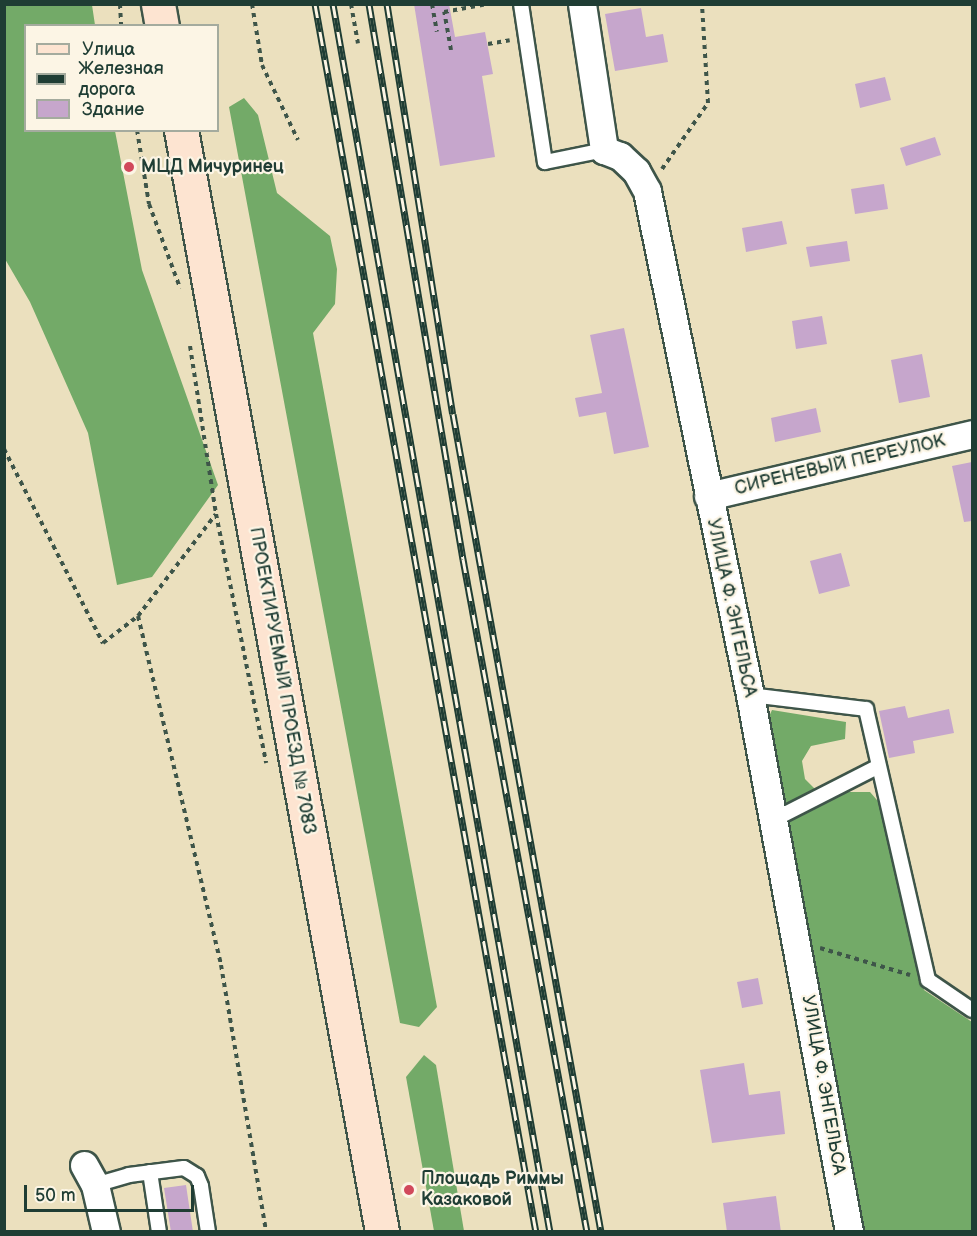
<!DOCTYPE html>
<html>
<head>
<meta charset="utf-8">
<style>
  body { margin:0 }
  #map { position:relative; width:977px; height:1236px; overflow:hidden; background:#ebe0be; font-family:"Balsamiq Sans",sans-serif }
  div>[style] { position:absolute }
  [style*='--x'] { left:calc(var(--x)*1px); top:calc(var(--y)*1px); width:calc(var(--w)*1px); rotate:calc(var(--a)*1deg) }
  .forest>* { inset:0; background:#73aa68 }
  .building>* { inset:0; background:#c6a6cc }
  .path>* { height:4px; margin-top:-2px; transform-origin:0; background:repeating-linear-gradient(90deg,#3e5549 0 4.5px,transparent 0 9px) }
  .roads { filter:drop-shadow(2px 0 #3e5549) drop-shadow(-2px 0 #3e5549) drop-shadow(0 2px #3e5549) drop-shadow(0 -2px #3e5549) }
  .lane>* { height:14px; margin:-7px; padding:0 7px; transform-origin:7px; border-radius:7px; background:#fff }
  .street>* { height:27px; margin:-13.5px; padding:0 13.5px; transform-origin:13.5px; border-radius:13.5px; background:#fff }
  .secondary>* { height:33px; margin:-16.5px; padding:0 16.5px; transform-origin:16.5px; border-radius:16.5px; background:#fde4d1 }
  .rail>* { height:7px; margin-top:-3.5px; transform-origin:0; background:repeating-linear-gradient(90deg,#fcf5e5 0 14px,#1f3d34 0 28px); box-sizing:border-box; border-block:2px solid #1f3d34 }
  .dots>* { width:16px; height:16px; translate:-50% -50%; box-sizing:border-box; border:3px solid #fcf5e5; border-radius:50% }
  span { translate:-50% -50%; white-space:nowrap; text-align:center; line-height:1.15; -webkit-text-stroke:4.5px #fcf5e5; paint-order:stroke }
  .poi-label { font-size:18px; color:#1f3d34; font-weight:700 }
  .left { translate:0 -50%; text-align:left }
  .street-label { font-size:18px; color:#1f3d34 }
  .frame { position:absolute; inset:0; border:6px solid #1f3d34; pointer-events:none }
  .legend { position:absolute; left:24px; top:24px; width:195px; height:108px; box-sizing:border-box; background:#fcf5e5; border:2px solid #a4ab9e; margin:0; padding:8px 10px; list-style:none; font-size:18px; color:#1f3d34 }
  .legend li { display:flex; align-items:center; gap:12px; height:30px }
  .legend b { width:30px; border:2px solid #a4ab9e }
  .scale { position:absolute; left:24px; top:1185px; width:170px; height:27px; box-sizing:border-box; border:3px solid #1f3d34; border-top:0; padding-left:8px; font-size:18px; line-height:21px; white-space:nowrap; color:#1f3d34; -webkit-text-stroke:4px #fcf5e5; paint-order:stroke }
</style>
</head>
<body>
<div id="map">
  <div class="forest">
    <div style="clip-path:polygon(5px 4px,92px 5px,95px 25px,26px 26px,26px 130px,115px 131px,142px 270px,218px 485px,152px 577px,117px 585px,88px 433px,30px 302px,5px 259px)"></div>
    <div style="clip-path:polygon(244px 98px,258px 115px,277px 193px,330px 236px,337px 269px,335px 304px,313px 333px,437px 1007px,419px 1027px,400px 1023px,229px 107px)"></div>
    <div style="clip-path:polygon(772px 710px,846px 722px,845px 739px,811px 746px,802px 761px,805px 779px,818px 792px,870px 792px,883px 807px,924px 990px,972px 1022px,972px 1231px,862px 1231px,766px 723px)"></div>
    <div style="clip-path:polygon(424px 1055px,436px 1065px,464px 1231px,434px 1231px,406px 1077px)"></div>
  </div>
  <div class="building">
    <div style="clip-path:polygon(414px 4px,449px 4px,455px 37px,485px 32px,493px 74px,482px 76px,495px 157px,440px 166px)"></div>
    <div style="clip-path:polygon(641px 8px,646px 37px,663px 34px,668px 62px,615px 71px,605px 14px)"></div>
    <div style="clip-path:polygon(885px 77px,891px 100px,860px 108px,855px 84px)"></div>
    <div style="clip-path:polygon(935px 137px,941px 155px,906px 166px,900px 148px)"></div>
    <div style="clip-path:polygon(884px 184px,888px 209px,855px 214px,851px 189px)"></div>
    <div style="clip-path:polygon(782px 221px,787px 244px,746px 252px,742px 228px)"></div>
    <div style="clip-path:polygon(847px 241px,850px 261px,810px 267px,806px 247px)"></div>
    <div style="clip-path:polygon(822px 316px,827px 344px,796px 349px,792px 321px)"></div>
    <div style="clip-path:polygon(624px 328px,649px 447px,614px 454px,606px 412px,579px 417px,575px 398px,602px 393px,590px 335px)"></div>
    <div style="clip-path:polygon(922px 354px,930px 397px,899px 403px,891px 360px)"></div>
    <div style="clip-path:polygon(816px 408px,821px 432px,775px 442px,771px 418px)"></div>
    <div style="clip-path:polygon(972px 462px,972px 521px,964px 522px,952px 466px)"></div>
    <div style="clip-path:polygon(841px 553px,850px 586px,819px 594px,810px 561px)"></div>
    <div style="clip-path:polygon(905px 706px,908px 718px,949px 709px,954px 733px,913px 741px,915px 753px,889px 758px,879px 711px)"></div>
    <div style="clip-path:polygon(758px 978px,763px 1004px,742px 1008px,737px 982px)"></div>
    <div style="clip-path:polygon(744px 1063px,749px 1095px,780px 1091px,785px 1134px,712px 1143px,700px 1070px)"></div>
    <div style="clip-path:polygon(186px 1185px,193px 1232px,171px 1232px,164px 1188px)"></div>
    <div style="clip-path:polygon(776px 1196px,781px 1232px,727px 1232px,723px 1203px)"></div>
  </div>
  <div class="path">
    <div style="--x:120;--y:4;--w:22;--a:87"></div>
    <div style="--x:252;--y:4;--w:62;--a:80.7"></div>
    <div style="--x:262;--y:65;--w:83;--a:64.4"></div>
    <div style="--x:351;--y:4;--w:40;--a:80"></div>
    <div style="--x:432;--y:4;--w:28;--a:80"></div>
    <div style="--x:488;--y:44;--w:22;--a:-10"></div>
    <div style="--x:451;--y:50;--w:39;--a:-100"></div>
    <div style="--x:444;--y:12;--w:44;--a:-10.5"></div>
    <div style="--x:137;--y:130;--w:75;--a:80.8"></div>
    <div style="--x:149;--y:204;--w:90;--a:69.7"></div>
    <div style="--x:662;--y:169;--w:80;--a:-55.1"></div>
    <div style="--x:708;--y:103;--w:99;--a:-93.5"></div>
    <div style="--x:190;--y:346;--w:170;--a:81.2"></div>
    <div style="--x:216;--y:514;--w:254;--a:78.6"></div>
    <div style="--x:4;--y:449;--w:218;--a:63"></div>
    <div style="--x:103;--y:643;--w:44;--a:-37.6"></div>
    <div style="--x:138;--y:616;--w:128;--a:-52.6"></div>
    <div style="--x:138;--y:616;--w:359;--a:76.6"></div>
    <div style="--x:221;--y:965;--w:271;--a:80.4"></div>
    <div style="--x:820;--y:948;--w:94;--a:16.7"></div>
  </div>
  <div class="roads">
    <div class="lane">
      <div style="--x:521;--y:4;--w:160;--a:81.4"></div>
      <div style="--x:545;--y:162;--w:60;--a:-11.5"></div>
      <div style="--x:750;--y:695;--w:117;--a:6.9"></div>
      <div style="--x:866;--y:709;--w:278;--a:77.1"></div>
      <div style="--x:928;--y:980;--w:53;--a:34.3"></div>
      <div style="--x:773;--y:820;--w:117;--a:-27"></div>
      <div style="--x:150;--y:1172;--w:61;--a:81.5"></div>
      <div style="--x:95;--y:1185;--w:35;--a:-16"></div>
      <div style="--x:129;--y:1175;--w:55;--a:-7.3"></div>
      <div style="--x:184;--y:1168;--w:15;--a:32"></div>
      <div style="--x:197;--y:1176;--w:11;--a:68"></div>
      <div style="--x:201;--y:1186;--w:47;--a:81.3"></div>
    </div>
    <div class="street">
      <div style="--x:582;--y:4;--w:148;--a:81.4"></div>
      <div style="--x:604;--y:150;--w:17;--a:21"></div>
      <div style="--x:620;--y:156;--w:22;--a:43"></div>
      <div style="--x:636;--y:171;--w:23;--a:61"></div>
      <div style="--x:647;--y:191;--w:514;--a:78.45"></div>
      <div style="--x:750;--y:695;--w:546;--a:79.55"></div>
      <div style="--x:708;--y:496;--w:271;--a:-13.2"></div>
      <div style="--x:84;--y:1165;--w:23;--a:61"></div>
      <div style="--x:95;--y:1185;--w:48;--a:76.8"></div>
    </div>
    <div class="secondary">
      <div style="--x:158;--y:4;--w:22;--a:80"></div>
      <div style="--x:181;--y:130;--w:1120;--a:79.66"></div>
    </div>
  </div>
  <div class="rail">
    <div style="--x:315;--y:4;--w:1248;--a:79.8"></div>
    <div style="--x:333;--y:4;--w:1247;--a:79.98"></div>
    <div style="--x:369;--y:4;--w:563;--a:80.39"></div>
    <div style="--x:463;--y:559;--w:684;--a:79.56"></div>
    <div style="--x:387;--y:4;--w:415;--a:80.9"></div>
    <div style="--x:453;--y:414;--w:831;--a:79.74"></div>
  </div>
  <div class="dots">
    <div style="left:129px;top:167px;background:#d1495b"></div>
    <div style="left:409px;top:1190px;background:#d1495b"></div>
  </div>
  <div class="poi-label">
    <span class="left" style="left:141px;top:167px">МЦД Мичуринец</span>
    <span class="left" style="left:421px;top:1190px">Площадь Риммы<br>Казаковой</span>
  </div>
  <div class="street-label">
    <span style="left:840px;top:465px;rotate:-13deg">СИРЕНЕВЫЙ ПЕРЕУЛОК</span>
    <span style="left:731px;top:608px;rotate:78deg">УЛИЦА Ф. ЭНГЕЛЬСА</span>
    <span style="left:282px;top:681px;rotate:80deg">ПРОЕКТИРУЕМЫЙ ПРОЕЗД № 7083</span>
    <span style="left:823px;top:1085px;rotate:80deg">УЛИЦА Ф. ЭНГЕЛЬСА</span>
  </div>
  <div class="frame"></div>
  <ul class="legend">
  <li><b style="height:8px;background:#fde4d1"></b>Улица</li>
  <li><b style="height:8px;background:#1f3d34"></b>Железная дорога</li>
  <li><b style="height:16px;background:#c6a6cc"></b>Здание</li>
  </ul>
  <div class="scale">50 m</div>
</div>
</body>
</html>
